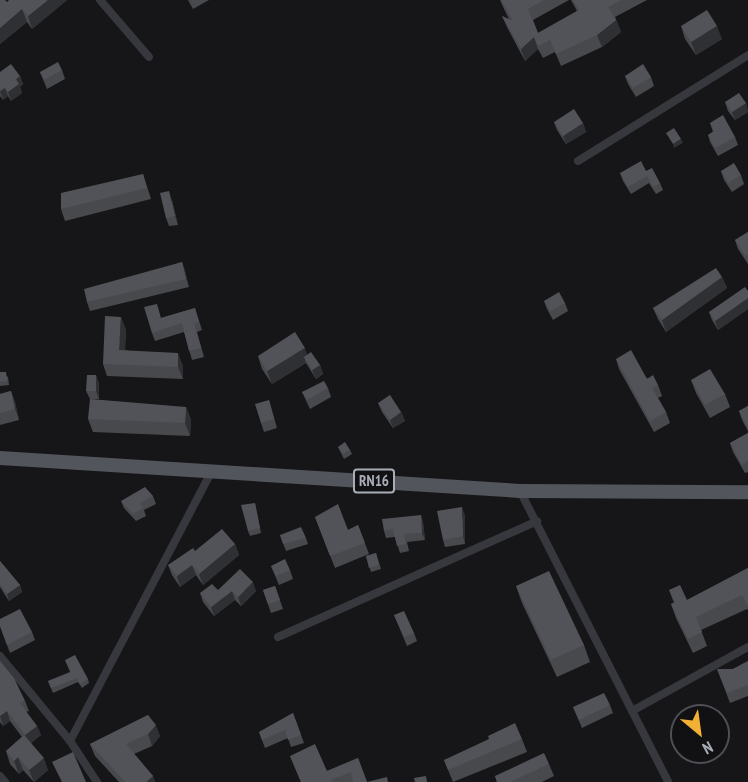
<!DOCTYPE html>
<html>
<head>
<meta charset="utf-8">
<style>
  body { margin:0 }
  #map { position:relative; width:748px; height:782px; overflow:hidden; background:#161618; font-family:"PT Sans Narrow",sans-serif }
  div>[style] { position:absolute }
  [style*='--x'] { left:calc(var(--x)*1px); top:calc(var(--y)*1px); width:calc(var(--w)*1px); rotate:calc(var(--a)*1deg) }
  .minor>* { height:8px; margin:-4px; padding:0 4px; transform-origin:4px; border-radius:4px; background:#37383d }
  .primary>* { height:14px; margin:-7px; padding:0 7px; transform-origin:7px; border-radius:7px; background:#53555c }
  .wall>* { inset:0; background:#47494d }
  .shaded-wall>* { inset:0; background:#2f3033 }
  .building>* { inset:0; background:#525359 }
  span { translate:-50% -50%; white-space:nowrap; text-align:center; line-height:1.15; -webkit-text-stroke:6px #111113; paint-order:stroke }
  .shield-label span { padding:2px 4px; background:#111113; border:2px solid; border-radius:4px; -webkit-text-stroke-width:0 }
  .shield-label { font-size:15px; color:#a8adb8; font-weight:700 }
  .north { position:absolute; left:670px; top:704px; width:60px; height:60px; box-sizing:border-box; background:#111113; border:2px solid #4d4f55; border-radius:50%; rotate:151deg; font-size:16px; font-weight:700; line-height:24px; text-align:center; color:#a8adb8 }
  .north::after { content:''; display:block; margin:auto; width:21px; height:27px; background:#f2b134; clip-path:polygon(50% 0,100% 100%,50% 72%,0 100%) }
</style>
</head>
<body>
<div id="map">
  <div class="minor">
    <div style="--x:100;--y:0;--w:75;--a:49.3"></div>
    <div style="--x:578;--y:161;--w:200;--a:-31.9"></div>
    <div style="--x:520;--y:491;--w:326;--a:63"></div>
    <div style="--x:278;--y:637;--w:284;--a:-24.1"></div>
    <div style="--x:0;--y:656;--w:110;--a:50.5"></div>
    <div style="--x:70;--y:741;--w:49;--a:56.6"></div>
    <div style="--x:632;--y:711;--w:132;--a:-28.9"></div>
    <div style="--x:70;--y:741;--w:306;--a:-62.3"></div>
    <div style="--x:0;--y:776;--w:8;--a:50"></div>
  </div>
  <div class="primary">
    <div style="--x:0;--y:458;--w:521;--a:3.63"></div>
    <div style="--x:520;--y:491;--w:228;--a:0.3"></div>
  </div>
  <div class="wall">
    <div style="clip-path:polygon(0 0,7px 2px,67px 0,32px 29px,27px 22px,0 44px)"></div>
    <div style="clip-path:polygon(188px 0,209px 0,193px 9px)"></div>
    <div style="clip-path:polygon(500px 0,569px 0,533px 20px,538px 33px,577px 11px,571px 0,647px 0,615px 17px,621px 32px,602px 47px,561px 66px,555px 52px,543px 58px,538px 49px,525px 61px,507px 27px,502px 16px,509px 19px,505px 11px)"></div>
    <div style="clip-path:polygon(681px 26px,722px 39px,696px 55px,685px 39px)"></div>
    <div style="clip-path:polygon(62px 70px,65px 79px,47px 89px,40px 72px)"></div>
    <div style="clip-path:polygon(0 72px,20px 76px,23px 84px,20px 87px,22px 93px,11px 101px,8px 96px,3px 100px,0 96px)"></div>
    <div style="clip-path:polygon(625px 76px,651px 77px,654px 86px,636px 97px,628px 84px)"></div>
    <div style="clip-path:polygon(725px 102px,746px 103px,748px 112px,735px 120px,728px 111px)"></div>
    <div style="clip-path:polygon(554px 122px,583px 123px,586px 132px,566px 144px,557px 130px)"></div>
    <div style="clip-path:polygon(710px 123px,735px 137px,738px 145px,718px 156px,710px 142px,708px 135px,713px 132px)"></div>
    <div style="clip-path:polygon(646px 171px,660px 183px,663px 190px,656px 194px,649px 183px,631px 194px,623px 181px,620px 173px)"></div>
    <div style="clip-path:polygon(721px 171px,741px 175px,744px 184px,732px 192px,724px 180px)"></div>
    <div style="clip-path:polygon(143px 174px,151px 199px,65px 221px,61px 209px)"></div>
    <div style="clip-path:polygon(172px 200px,178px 225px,169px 226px,166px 218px)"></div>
    <div style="clip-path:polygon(748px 232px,748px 264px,738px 249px,735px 240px)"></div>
    <div style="clip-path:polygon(182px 262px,185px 271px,189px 287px,90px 311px,87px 302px)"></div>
    <div style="clip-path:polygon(722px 277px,727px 288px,666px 332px,658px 319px,653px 308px)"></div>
    <div style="clip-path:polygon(748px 291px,748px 309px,718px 330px,712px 320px,709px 312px)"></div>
    <div style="clip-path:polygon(544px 301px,565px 303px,568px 311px,553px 320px,547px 309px)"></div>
    <div style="clip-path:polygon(195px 308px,202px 330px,197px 332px,204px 357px,192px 360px,184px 332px,155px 341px,152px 333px,161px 318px)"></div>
    <div style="clip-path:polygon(126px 329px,125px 350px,183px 366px,183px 379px,107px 376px,103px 364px)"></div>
    <div style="clip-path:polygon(307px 355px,320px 365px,323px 374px,316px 379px,306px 363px,272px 384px,262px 369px,258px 356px)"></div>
    <div style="clip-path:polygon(616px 359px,658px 385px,662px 396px,658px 398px,666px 412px,670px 423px,654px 432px,619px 369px)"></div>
    <div style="clip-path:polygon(0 372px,8px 377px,9px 385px,0 386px)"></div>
    <div style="clip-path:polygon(96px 375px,99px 384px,99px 399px,90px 399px,86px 391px)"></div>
    <div style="clip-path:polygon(691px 380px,725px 394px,730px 407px,710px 418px,696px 393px)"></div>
    <div style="clip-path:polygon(328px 388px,331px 397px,310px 409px,302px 392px)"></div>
    <div style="clip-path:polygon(11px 391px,15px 402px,19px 420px,0 425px,0 394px)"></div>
    <div style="clip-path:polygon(269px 400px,277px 428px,264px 432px,261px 423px)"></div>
    <div style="clip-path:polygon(378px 403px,401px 412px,405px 421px,393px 428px,382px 412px)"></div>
    <div style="clip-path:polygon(748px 406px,748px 431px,742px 420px,739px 411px)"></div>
    <div style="clip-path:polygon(186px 407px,191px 420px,190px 436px,93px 432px,88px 419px)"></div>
    <div style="clip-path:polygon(748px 433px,748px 472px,745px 473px,733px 452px,730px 443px)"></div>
    <div style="clip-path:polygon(338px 447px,350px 450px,352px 454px,344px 459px)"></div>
    <div style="clip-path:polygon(153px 496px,156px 504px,144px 510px,146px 516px,136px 521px,124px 508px,121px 501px)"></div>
    <div style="clip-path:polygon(255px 503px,261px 533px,250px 536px,248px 531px)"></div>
    <div style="clip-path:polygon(421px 515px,423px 522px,425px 540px,407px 542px,409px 551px,400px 553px,395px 537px,386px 538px,384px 531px)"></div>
    <div style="clip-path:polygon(465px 515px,465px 544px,445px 547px,443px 540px)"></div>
    <div style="clip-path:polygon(315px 517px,348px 530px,358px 525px,369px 554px,335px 568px)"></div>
    <div style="clip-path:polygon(280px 535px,306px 538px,308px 544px,286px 551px)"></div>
    <div style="clip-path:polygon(235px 544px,239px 555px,203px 585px,196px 575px,180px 587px,172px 575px,168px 565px)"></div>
    <div style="clip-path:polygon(376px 553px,381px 569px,371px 572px,366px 556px)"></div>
    <div style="clip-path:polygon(0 561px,20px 585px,22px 592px,9px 601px,0 587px)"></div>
    <div style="clip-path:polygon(271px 566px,290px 570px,293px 579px,279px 585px)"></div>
    <div style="clip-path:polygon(748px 568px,748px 610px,747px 609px,701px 630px,707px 646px,693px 653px,676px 618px,671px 604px,674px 603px,669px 590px,687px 600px)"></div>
    <div style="clip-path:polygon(275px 586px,283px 609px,271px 613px,263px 590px)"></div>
    <div style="clip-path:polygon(516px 586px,584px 645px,590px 662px,557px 677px,522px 603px)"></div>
    <div style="clip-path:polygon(218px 590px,256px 591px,241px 606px,235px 600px,214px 616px,203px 602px,200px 593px)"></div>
    <div style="clip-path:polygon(394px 615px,414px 633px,417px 641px,407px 646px)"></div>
    <div style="clip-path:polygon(0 626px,32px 632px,35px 640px,10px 653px)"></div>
    <div style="clip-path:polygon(65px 660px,88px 679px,89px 683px,82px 688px,78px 682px,53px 693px,48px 681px,70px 672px)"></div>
    <div style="clip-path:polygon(0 661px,25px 701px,29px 711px,26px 712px,37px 726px,41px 735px,31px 743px,48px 770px,34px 782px,23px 770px,19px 774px,10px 764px,6px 751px,22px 737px,10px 721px,3px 726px,0 722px)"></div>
    <div style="clip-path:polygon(748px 661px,748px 696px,730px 703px,717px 669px,733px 669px)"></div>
    <div style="clip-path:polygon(610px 705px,613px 713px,582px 728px,573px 707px)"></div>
    <div style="clip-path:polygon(293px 713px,304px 743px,291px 747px,288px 738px,265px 748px,259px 732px)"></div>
    <div style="clip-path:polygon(148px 715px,160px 736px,152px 746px,134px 754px,153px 776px,155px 782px,119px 782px,95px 756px,90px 744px)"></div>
    <div style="clip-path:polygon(522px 739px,527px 752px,453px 782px,444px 760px)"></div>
    <div style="clip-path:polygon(290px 756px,327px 771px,358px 758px,367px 782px,389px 782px,301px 782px)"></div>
    <div style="clip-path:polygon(549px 764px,554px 776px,542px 782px,497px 782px,495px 776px)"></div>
  </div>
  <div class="shaded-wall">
    <div style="clip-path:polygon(48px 0,67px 0,32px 29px,28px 16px)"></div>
    <div style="clip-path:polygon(22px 9px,27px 22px,0 44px,0 28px)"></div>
    <div style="clip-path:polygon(616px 20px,621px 32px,602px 47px,597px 35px)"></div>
    <div style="clip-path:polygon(717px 26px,722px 39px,696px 55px,691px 42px)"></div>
    <div style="clip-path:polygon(534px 37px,538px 49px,525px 61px,521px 49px)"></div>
    <div style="clip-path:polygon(20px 76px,23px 84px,20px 87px,22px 93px,11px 101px,8px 92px,16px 79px)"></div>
    <div style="clip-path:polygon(5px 88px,8px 96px,3px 100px,0 91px)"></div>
    <div style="clip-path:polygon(746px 103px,748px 112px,735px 120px,732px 112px)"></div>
    <div style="clip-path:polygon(583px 123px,586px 132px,566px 144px,563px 136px)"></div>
    <div style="clip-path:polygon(681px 139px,683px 143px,674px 148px,673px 144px)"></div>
    <div style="clip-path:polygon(169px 191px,172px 200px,178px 225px,175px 216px)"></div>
    <div style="clip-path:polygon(182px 262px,185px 271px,189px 287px,186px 279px)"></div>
    <div style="clip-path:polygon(722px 277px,727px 288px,666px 332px,662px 320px)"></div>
    <div style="clip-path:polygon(748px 298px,748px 309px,718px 330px,715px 321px)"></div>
    <div style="clip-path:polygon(121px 317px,126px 329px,124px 363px,119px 350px)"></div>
    <div style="clip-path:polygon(305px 348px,309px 360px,304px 357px,306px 363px,272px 384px,267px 371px)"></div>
    <div style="clip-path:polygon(178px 353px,183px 366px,183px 379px,178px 367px)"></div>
    <div style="clip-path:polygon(320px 365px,323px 374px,316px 379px,312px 370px)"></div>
    <div style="clip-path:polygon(96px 375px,99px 384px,99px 399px,96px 391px)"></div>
    <div style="clip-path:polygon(11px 391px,15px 402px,19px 420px,15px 409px)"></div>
    <div style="clip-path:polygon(186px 407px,191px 420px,190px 436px,185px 423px)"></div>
    <div style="clip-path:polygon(401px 412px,405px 421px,393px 428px,390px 420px)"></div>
    <div style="clip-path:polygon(462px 507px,465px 515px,465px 544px,463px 536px)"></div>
    <div style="clip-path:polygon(421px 515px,423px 522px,425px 540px,422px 533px)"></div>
    <div style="clip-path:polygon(235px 544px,239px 555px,203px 585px,199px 574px)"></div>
    <div style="clip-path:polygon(192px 565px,196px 575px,180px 587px,177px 576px)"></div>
    <div style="clip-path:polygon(253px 582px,256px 591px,241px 606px,238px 597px)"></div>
    <div style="clip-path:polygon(20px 585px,22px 592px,9px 601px,7px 594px)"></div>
    <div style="clip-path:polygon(232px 591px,235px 600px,214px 616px,211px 607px)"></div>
    <div style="clip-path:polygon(7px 711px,10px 721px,3px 726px,0 716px)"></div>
    <div style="clip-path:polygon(156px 725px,160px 736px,152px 746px,148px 734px)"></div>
    <div style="clip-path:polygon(37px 726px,41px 735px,28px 745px,25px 735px)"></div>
    <div style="clip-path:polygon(18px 757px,23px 770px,19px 774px,14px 761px)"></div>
    <div style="clip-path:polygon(44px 758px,48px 770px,34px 782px,29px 770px)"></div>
    <div style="clip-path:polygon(153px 776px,155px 782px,146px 782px)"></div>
  </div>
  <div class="building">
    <div style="clip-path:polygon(0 0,5px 0,7px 2px,9px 0,48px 0,28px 16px,22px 9px,0 28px)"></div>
    <div style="clip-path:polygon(501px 0,544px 0,528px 9px,538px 33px,579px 10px,573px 0,621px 0,608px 7px,616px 20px,597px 35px,556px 54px,550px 40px,538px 46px,534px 37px,521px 49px,502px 16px,513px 21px)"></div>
    <div style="clip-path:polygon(707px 10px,717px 26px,691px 42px,681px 26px)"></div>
    <div style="clip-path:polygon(58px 62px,62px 70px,44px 80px,40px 72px)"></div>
    <div style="clip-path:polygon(11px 64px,20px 76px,16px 79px,19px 84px,8px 92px,5px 88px,0 91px,0 72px)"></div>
    <div style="clip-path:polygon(643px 64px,651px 77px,633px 88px,625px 76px)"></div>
    <div style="clip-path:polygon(739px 93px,746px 103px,732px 112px,725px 102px)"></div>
    <div style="clip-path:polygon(574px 109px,583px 123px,563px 136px,554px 122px)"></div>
    <div style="clip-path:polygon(723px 115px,735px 137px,715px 148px,708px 135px,714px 131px,710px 123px)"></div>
    <div style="clip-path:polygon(674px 128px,681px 139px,673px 144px,666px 133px)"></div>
    <div style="clip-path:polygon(641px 161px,646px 171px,652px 168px,660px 183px,653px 187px,647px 176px,628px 187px,620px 173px)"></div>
    <div style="clip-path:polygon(734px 163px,741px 175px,728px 183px,721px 171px)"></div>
    <div style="clip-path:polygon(143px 174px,147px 188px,61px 209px,61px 193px)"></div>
    <div style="clip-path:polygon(169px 191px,175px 216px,166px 218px,160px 193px)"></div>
    <div style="clip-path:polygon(748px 232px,748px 254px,745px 256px,735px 240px)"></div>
    <div style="clip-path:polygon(182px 262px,186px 279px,87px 302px,84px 289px)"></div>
    <div style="clip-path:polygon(716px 268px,722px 277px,662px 320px,653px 308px)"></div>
    <div style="clip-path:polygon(745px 287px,748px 291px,748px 298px,715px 321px,709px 312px)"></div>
    <div style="clip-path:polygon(559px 292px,565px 303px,550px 311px,544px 301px)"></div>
    <div style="clip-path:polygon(157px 304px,161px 318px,195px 308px,199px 322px,194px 323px,201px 348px,189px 351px,182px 323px,152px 333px,144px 307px)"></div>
    <div style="clip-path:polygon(105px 316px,121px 317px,119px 350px,178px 353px,178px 367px,103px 364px)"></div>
    <div style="clip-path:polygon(295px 332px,305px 348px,267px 371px,258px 356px)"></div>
    <div style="clip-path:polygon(631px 350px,647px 379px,653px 375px,658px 385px,652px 388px,666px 412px,650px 421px,616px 359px)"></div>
    <div style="clip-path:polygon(311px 352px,320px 365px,312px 370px,304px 357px)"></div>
    <div style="clip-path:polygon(710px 369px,725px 394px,705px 405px,691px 380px)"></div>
    <div style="clip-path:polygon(0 372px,6px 372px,7px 381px,0 382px)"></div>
    <div style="clip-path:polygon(87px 375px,96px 375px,96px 391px,86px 391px)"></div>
    <div style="clip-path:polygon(324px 381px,328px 388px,307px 400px,302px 392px)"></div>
    <div style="clip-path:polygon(11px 391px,15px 409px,0 413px,0 394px)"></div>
    <div style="clip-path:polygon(390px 395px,401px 412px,390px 420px,378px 403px)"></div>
    <div style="clip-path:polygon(90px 399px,186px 407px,185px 423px,88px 419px)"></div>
    <div style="clip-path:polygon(269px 400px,274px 419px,261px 423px,255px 404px)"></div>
    <div style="clip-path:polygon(748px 406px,748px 428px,739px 411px)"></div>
    <div style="clip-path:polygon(748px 433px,748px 461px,742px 465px,730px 443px)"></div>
    <div style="clip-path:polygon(345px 442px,350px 450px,343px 454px,338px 447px)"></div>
    <div style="clip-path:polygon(145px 487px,153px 496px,140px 503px,143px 508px,133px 514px,121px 501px)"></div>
    <div style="clip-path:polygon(255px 503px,260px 528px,248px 531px,241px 505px)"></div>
    <div style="clip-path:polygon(338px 504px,348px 530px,358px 525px,365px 543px,330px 556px,315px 517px)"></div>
    <div style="clip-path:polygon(462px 507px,463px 536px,443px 540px,437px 511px)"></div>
    <div style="clip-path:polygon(421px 515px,422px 533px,404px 534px,406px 544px,397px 546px,393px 529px,384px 531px,382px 519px)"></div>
    <div style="clip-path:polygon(301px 527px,306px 538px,283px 544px,280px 535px)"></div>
    <div style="clip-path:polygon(222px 529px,235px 544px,199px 574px,192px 565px,177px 576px,168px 565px,193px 548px,195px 551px)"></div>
    <div style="clip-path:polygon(376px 553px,379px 565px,369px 568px,366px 556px)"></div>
    <div style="clip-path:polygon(285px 559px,290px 570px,276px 576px,271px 566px)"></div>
    <div style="clip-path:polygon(0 561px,20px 585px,7px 594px,0 584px)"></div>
    <div style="clip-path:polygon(748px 568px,748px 606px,742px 595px,696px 617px,702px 632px,688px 639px,671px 604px,675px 602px,669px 590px,680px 585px,687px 600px)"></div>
    <div style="clip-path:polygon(240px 569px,253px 582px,238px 597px,232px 591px,211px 607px,200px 593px,212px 584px,218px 590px)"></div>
    <div style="clip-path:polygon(549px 571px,584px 645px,551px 660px,516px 586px)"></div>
    <div style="clip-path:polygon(275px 586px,280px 600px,268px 604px,263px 590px)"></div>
    <div style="clip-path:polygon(20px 609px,32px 632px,7px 645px,0 626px,0 619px)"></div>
    <div style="clip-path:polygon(404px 611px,414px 633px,404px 637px,394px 615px)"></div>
    <div style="clip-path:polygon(75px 655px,88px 679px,80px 684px,77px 678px,51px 688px,48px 681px,71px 672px,65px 660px)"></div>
    <div style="clip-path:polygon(0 661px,14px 678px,25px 701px,20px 703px,37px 726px,25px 735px,7px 711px,0 716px)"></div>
    <div style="clip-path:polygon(748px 661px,748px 685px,727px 693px,717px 669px,733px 669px)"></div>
    <div style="clip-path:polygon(604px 693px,610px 705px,579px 720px,573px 707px)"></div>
    <div style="clip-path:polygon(293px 713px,301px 735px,288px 740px,285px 730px,262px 740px,259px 732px)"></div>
    <div style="clip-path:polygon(148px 715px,156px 725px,148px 734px,126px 744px,153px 776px,146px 782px,125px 782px,90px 744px)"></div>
    <div style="clip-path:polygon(515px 723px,522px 739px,448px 770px,444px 760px,489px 739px,488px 736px)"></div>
    <div style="clip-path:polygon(24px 735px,44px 758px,29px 770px,18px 757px,14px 761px,6px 751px)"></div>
    <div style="clip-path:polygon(315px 744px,327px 771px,358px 758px,367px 782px,387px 777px,388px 782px,353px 782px,351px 772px,331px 780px,332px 782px,301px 782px,290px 756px)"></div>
    <div style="clip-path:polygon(73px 752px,86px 782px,62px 782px,52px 762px)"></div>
    <div style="clip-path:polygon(544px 753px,549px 764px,510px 782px,497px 782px,495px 776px)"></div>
    <div style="clip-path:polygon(426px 776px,427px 782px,415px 782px,414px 778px)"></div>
  </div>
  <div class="shield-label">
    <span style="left:374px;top:481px">RN16</span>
  </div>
  <div class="north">N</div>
</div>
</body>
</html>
